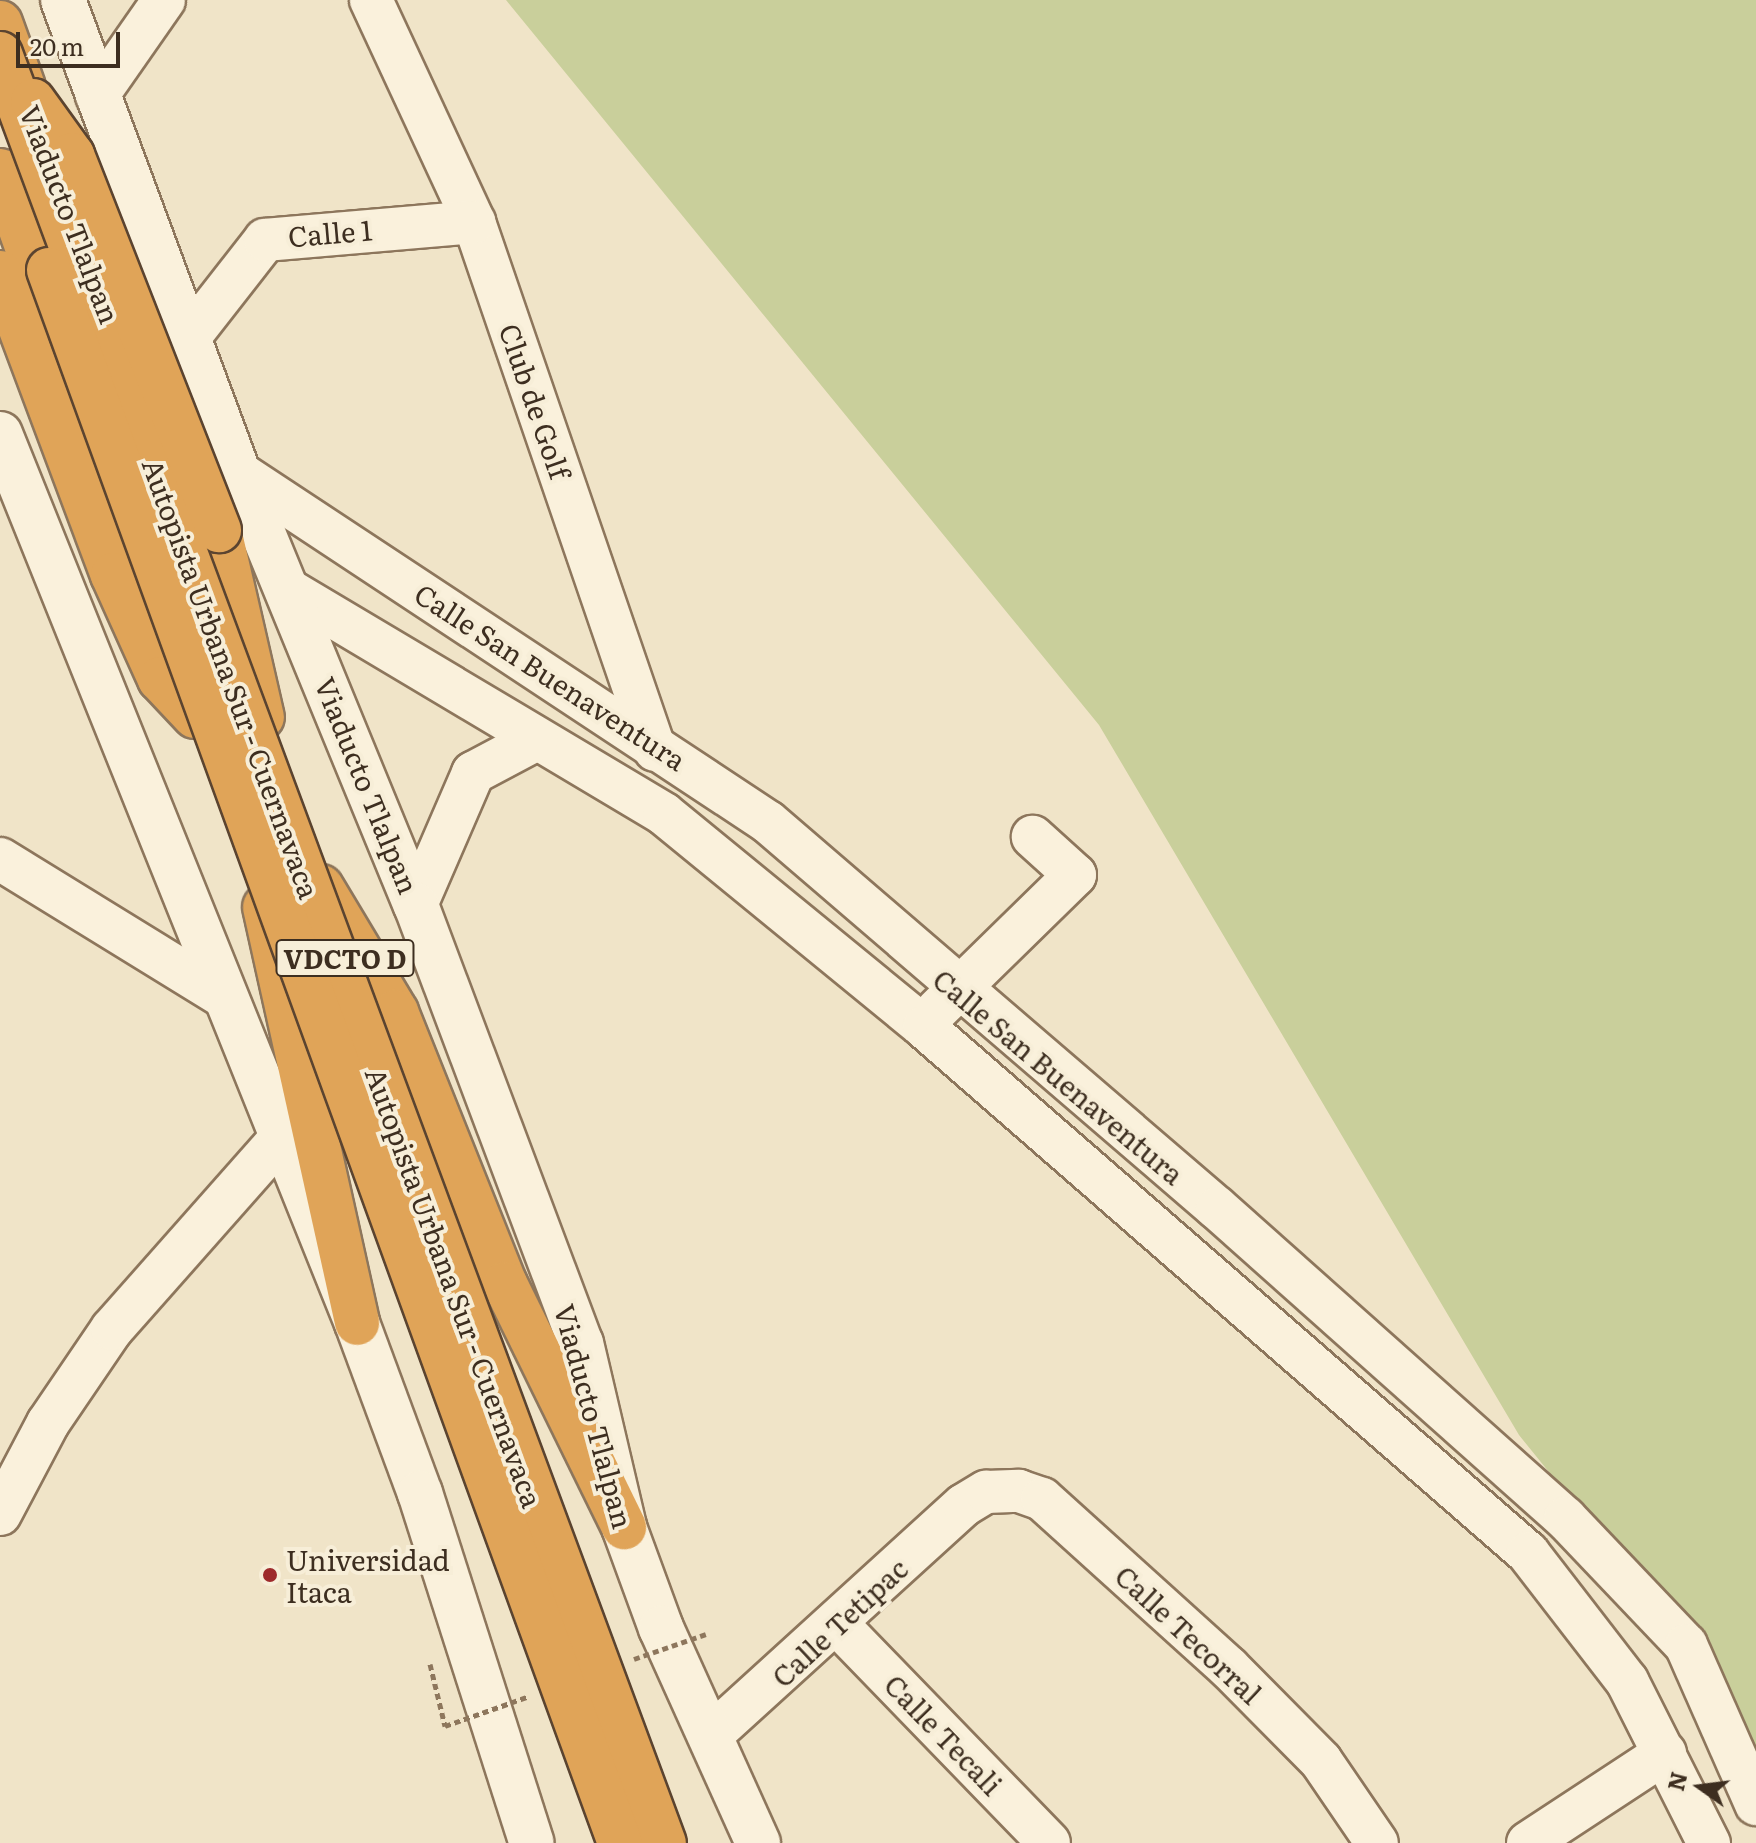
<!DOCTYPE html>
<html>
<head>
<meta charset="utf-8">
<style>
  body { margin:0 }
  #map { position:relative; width:1756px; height:1843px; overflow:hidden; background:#f0e4c8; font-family:Literata,serif }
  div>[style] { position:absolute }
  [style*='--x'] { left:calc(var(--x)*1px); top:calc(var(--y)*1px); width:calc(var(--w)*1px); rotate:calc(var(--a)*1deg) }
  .green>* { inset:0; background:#c9cf9b }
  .path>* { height:5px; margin-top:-2.5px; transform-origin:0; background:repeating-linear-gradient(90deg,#8d765c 0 6px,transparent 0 10px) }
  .roads { filter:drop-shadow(2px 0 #8d765c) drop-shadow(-2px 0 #8d765c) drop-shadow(0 2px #8d765c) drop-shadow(0 -2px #8d765c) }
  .street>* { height:42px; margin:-21px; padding:0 21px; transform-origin:21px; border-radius:21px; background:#faf1dc }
  .secondary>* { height:44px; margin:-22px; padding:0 22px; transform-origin:22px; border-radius:22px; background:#faf1dc }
  .highway>* { height:44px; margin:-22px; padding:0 22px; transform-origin:22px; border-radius:22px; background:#e0a458 }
  .path-bridge>* { height:5px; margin-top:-2.5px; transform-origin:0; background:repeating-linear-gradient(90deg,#8d765c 0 6px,transparent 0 10px) }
  .bridges { filter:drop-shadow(2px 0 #5b4430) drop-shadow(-2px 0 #5b4430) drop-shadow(0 2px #5b4430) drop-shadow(0 -2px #5b4430) }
  .highway-bridge>* { height:44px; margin:-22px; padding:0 22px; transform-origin:22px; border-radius:22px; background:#e0a458 }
  .dots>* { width:22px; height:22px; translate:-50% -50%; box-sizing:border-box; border:4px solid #f7eed8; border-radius:50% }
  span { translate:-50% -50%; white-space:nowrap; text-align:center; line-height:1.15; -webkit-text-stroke:8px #f7eed8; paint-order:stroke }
  .shield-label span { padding:2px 6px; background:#f7eed8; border:2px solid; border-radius:6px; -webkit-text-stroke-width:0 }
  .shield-label { font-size:26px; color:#3d2e20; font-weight:700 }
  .street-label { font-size:28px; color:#3d2e20 }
  .poi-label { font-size:28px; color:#3d2e20 }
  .left { translate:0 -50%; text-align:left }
  .north { position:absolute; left:1660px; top:1747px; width:80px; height:80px; -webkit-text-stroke:6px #f7eed8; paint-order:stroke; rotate:284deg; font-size:22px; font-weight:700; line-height:32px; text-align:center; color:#3d2e20 }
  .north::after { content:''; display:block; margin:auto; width:28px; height:36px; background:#3d2e20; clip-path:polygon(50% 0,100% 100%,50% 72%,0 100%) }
  .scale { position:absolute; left:16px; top:32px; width:104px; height:36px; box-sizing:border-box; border:4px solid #3d2e20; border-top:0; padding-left:10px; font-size:24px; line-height:28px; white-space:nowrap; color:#3d2e20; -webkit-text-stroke:6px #f7eed8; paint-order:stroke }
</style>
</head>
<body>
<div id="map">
  <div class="green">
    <div style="clip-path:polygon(506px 0,1756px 0,1756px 1820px,1626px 1567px,1519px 1435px,1099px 725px)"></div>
  </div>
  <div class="path">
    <div style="--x:430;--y:1664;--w:64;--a:76.4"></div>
  </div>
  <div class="roads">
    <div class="street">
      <div style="--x:371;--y:0;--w:245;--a:65.1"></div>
      <div style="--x:474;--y:222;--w:558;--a:71.08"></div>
      <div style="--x:97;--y:96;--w:117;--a:-55.1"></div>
      <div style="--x:187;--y:340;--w:127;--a:-52"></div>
      <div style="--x:265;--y:240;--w:210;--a:-4.9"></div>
      <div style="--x:238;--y:472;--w:635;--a:33.44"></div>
      <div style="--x:768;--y:822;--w:592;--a:40.69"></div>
      <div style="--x:1217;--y:1208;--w:466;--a:41.7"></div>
      <div style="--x:1565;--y:1518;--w:175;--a:46.4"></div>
      <div style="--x:1686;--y:1645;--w:174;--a:66.2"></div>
      <div style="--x:292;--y:592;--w:433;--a:30.8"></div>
      <div style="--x:664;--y:814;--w:336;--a:39.3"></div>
      <div style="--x:924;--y:1027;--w:801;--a:41.05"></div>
      <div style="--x:1528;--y:1553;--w:162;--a:52.3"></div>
      <div style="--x:1627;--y:1681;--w:182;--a:63.2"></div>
      <div style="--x:0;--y:859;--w:263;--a:31.6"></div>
      <div style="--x:416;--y:905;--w:144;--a:-66.6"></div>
      <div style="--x:473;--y:773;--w:72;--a:-28"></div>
      <div style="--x:937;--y:1010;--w:193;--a:-44.4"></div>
      <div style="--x:1075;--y:875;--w:57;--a:-137.9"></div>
      <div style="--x:0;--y:1514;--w:103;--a:-62.2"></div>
      <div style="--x:48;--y:1423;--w:114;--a:-55.8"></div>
      <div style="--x:112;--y:1329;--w:254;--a:-48.5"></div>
      <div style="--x:838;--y:1625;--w:303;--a:45.9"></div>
      <div style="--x:710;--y:1736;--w:343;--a:-42.3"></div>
      <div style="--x:964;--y:1505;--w:26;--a:-31"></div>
      <div style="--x:986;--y:1492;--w:33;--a:-2"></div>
      <div style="--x:1019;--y:1491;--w:24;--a:19"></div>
      <div style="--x:1042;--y:1499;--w:251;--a:42.1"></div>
      <div style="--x:1228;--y:1667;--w:132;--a:45.3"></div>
      <div style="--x:1321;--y:1761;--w:99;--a:55.7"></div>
      <div style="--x:1528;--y:1843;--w:164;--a:-33.3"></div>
    </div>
    <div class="secondary">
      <div style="--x:63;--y:0;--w:503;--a:69.66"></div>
      <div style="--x:238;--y:472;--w:468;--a:67.7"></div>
      <div style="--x:416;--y:905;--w:468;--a:69.4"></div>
      <div style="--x:581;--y:1343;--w:189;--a:76.8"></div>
      <div style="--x:624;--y:1527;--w:108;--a:69.9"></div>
      <div style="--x:661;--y:1628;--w:236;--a:65.7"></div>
      <div style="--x:0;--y:434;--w:958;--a:68.12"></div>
      <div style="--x:357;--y:1323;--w:181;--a:69.7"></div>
      <div style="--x:420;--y:1493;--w:367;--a:72.3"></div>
    </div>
    <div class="highway">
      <div style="--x:0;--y:23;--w:68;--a:70.2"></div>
      <div style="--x:0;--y:171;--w:154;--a:70.3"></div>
      <div style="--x:0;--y:273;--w:322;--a:69.5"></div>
      <div style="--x:113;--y:575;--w:114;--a:65.7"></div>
      <div style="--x:160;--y:679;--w:51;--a:46.6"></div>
      <div style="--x:219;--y:530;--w:192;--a:77.1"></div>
      <div style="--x:321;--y:887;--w:146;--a:59"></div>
      <div style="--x:396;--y:1012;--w:293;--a:68.2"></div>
      <div style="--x:505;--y:1284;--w:271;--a:63.9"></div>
      <div style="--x:265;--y:907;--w:426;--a:77.5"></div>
    </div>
  </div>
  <div class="path-bridge">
    <div style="--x:634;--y:1659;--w:76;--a:-19.1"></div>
    <div style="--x:445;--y:1726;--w:87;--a:-19.5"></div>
  </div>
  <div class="bridges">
    <div class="highway-bridge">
      <div style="--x:0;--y:54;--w:1908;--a:69.64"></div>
      <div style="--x:33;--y:101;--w:67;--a:54.2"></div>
      <div style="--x:72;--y:155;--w:403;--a:68.6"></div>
      <div style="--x:49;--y:270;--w:1673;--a:70.05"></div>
    </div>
  </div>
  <div class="dots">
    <div style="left:270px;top:1575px;background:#9e2a2b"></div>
  </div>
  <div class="shield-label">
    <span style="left:345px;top:958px">VDCTO D</span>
  </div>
  <div class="street-label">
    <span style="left:71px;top:214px;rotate:69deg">Viaducto Tlalpan</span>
    <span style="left:330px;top:232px;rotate:-5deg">Calle 1</span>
    <span style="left:536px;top:401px;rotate:71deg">Club de Golf</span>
    <span style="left:551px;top:676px;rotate:33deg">Calle San Buenaventura</span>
    <span style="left:232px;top:678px;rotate:70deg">Autopista Urbana Sur - Cuernavaca</span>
    <span style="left:368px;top:785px;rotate:68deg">Viaducto Tlalpan</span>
    <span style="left:1059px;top:1076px;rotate:40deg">Calle San Buenaventura</span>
    <span style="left:455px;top:1287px;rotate:70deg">Autopista Urbana Sur - Cuernavaca</span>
    <span style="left:595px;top:1416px;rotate:75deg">Viaducto Tlalpan</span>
    <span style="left:839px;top:1622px;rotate:-43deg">Calle Tetipac</span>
    <span style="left:1189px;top:1634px;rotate:43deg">Calle Tecorral</span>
    <span style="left:944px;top:1734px;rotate:46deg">Calle Tecali</span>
  </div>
  <div class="poi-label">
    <span class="left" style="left:286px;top:1575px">Universidad<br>Itaca</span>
  </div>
  <div class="north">N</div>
  <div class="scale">20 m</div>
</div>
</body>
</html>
